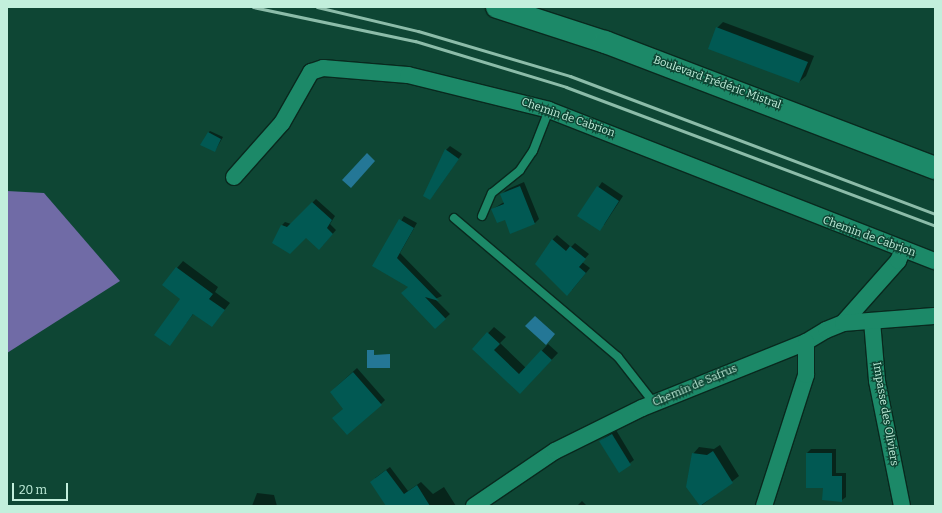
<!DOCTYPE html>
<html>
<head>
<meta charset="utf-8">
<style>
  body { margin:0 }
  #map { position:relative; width:942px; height:513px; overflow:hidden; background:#0e4634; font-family:Bitter,serif }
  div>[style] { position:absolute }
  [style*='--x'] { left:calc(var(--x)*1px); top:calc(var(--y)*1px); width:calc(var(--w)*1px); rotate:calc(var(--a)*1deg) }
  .forest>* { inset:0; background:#706ba6 }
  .water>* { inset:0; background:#247796 }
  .shadow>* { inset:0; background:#0007 }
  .building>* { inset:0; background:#015953 }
  .roads { filter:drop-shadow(1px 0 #09291e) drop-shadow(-1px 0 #09291e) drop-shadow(0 1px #09291e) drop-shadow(0 -1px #09291e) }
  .lane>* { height:8px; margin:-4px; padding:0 4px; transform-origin:4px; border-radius:4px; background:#1c8968 }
  .street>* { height:16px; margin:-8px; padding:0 8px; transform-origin:8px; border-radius:8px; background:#1c8968 }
  .secondary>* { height:22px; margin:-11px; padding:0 11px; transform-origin:11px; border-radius:11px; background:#1c8968 }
  .rail>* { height:3px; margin:-1.5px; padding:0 1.5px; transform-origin:1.5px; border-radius:1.5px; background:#8cbca9 }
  span { translate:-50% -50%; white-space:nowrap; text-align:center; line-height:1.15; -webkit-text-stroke:3px #0e4634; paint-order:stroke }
  .street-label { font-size:11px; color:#c2efdc }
  .frame { position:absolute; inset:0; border:8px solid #c2efdc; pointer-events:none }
  .scale { position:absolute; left:12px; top:483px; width:56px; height:18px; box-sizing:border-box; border:2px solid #c2efdc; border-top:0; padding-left:5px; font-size:12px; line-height:14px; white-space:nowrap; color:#c2efdc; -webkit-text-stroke:3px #0e4634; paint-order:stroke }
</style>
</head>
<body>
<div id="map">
  <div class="forest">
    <div style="clip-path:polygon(7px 191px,44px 193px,120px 281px,7px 353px)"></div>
  </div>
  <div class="water">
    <div style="clip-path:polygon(367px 153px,375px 161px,351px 188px,342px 180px)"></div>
    <div style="clip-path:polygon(535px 316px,555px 334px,546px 345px,525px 326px)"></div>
    <div style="clip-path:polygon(367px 350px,374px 350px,374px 355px,390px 354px,390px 368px,367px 368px)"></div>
  </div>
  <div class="shadow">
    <div style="clip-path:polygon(723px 22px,814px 56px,806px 76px,799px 82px,717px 28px)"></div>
    <div style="clip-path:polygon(210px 131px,223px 137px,216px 149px,208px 133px)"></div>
    <div style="clip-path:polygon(450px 146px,462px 154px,434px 194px,446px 150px)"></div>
    <div style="clip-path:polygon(524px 182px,539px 219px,535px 223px,506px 219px,493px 209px,504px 202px,502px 194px,506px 190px)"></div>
    <div style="clip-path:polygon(602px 182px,623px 196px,604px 225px,579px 216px)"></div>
    <div style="clip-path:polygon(316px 199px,335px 216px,330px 224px,336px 230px,323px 245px,282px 225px,285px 222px,291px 224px)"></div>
    <div style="clip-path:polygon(404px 216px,417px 223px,400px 253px,442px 296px,435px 299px,450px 314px,435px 328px,410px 287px,374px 266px)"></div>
    <div style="clip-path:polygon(557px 235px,571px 247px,575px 243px,589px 254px,582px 262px,590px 268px,572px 290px,552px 240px)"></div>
    <div style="clip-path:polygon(183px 261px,218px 287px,215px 292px,230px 303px,212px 326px,194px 313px,169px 345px,182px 299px,177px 268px)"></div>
    <div style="clip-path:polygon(494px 327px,506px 337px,500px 343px,526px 368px,548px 344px,558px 353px,527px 386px,473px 349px)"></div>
    <div style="clip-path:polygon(357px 368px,385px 400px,381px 404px,344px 408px,335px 388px)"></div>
    <div style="clip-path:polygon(616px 430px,634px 460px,619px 471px,600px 441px)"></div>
    <div style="clip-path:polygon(720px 445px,739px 476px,701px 506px,687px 487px,693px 454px,699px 447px,714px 449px)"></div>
    <div style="clip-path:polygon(811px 449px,836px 449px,836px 473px,846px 473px,846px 497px,842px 500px,824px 487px,807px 453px)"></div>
    <div style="clip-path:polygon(390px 467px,408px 491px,421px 482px,433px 494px,444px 487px,456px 506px,395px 506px,375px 478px)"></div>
    <div style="clip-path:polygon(257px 493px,274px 495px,277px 506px,252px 506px)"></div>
    <div style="clip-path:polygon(582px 501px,587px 506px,577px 506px)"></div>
  </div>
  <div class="building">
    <div style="clip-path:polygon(716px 27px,808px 62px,799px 83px,708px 49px)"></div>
    <div style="clip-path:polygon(208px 132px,221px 139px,215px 152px,200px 145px)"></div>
    <div style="clip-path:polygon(445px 149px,459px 159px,430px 200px,423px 196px)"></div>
    <div style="clip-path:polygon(520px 186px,535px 224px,510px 234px,505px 220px,497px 223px,491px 209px,504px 204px,500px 194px)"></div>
    <div style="clip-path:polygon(597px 186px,619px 201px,600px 231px,577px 216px)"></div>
    <div style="clip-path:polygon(312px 202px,332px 220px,327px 228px,333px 234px,319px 250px,306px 238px,290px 254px,272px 243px,281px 225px,287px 227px)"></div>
    <div style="clip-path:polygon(399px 219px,414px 228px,397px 258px,439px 301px,425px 297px,446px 319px,435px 329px,401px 293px,408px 287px,372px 266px)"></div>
    <div style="clip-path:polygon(552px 239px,566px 251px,570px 246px,586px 259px,579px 267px,586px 273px,567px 296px,535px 264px)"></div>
    <div style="clip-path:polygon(176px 267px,213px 294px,209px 299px,225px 310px,212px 327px,193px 314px,170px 346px,154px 335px,180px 299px,162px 285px)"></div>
    <div style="clip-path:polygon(487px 332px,500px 344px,494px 350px,519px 374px,541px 350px,552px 360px,520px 394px,472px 349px)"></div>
    <div style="clip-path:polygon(353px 372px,382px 405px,347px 435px,332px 418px,343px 409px,330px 392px)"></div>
    <div style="clip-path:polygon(612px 434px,631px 465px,619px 473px,599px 441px)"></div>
    <div style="clip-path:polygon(713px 451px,733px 483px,700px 506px,686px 487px,692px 453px,707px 455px)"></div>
    <div style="clip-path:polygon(806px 453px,832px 453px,832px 476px,842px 476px,842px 502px,822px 500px,823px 488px,806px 488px)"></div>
    <div style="clip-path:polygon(386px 470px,404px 494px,417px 485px,430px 506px,386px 506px,370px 482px)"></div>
  </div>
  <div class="roads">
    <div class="lane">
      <div style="--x:482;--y:216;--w:25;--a:-67"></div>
      <div style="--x:492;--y:193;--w:36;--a:-39"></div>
      <div style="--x:520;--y:170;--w:23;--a:-56"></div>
      <div style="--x:533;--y:151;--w:44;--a:-68.7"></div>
      <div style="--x:454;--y:218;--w:215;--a:40.3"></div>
      <div style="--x:618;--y:357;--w:58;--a:52"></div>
    </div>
    <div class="street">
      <div style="--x:234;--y:177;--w:72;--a:-48.4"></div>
      <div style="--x:282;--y:123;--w:59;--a:-60.4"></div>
      <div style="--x:311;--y:72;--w:13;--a:-18"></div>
      <div style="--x:323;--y:68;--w:85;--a:4.7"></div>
      <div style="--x:408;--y:75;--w:145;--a:13.9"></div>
      <div style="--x:549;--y:110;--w:414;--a:21.4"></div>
      <div style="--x:872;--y:321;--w:60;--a:85.2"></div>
      <div style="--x:877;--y:381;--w:127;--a:78.7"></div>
      <div style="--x:843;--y:323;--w:83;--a:-48.4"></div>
      <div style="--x:898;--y:261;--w:12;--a:-66"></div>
      <div style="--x:474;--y:506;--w:98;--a:-34.2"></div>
      <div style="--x:555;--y:451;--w:97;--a:-26.3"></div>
      <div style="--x:642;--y:408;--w:177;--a:-21.9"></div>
      <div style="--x:806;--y:342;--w:23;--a:-31"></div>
      <div style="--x:826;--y:330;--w:18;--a:-22"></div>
      <div style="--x:843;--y:323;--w:91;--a:-4.4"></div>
      <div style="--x:764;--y:506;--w:138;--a:-72.2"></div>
      <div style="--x:806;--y:375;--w:33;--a:-90"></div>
    </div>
    <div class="secondary">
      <div style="--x:497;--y:7;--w:114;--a:18"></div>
      <div style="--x:605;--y:42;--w:353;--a:20.9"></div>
    </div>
  </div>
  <div class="rail">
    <div style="--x:253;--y:7;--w:166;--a:11.9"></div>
    <div style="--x:415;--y:41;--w:158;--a:16.9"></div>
    <div style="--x:566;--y:87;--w:394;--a:20.6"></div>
    <div style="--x:317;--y:7;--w:104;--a:13.4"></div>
    <div style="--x:418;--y:31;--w:159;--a:16.5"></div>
    <div style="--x:570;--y:76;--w:390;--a:20.7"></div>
  </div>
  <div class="street-label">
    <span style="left:717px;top:83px;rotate:20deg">Boulevard Frédéric Mistral</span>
    <span style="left:568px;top:118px;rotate:19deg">Chemin de Cabrion</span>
    <span style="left:869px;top:237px;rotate:20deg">Chemin de Cabrion</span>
    <span style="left:695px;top:386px;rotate:-23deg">Chemin de Safrus</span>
    <span style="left:885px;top:414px;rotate:80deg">Impasse des Oliviers</span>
  </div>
  <div class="frame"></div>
  <div class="scale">20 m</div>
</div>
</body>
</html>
